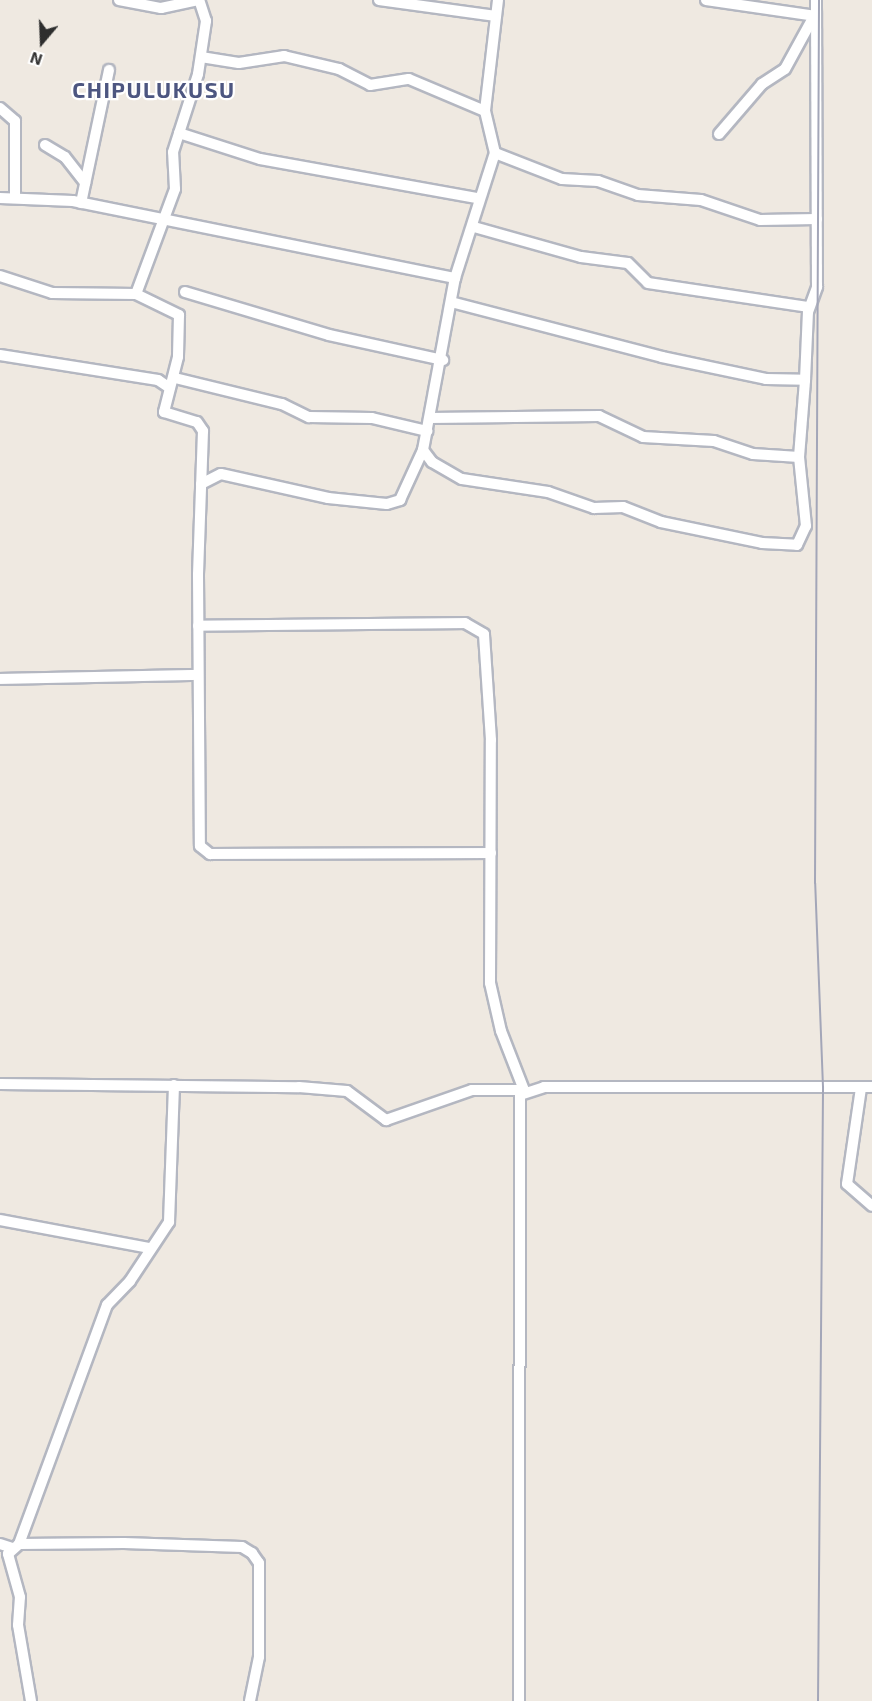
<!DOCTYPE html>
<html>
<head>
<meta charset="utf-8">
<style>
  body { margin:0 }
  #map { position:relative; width:872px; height:1701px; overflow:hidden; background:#efe9e1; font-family:"Exo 2",sans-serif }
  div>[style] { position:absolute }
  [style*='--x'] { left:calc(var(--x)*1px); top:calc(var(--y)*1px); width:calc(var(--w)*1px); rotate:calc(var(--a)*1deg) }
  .roads { filter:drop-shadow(2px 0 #b4b7c1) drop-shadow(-2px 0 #b4b7c1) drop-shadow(0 2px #b4b7c1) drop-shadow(0 -2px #b4b7c1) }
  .minor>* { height:10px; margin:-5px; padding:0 5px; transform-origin:5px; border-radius:5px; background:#fff }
  .rail>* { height:2px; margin:-1px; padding:0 1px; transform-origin:1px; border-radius:1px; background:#a3a6b8 }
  span { translate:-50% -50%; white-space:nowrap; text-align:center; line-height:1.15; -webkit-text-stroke:4.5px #fff; paint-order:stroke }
  .district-label { font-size:22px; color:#4d5680; font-weight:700; letter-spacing:1.5px }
  .north { position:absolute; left:12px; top:12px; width:60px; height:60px; -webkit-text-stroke:4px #fff; paint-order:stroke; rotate:199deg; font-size:16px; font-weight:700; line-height:24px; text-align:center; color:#2e2e2e }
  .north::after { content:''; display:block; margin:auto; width:21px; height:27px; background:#2e2e2e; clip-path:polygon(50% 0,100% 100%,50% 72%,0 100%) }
</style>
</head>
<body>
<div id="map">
  <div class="roads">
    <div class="minor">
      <div style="--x:119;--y:0;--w:43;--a:10.8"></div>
      <div style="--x:161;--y:8;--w:39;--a:-12"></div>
      <div style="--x:379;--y:0;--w:118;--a:7.8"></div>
      <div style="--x:498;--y:0;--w:112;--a:96.7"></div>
      <div style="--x:485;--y:111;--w:43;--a:76.6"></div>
      <div style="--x:495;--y:153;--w:72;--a:21.2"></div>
      <div style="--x:562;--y:179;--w:36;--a:3"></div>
      <div style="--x:598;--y:181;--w:42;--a:19.3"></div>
      <div style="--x:638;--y:195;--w:63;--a:4.5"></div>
      <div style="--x:701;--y:200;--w:62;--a:18.7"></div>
      <div style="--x:760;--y:220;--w:57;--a:-1"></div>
      <div style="--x:706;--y:0;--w:111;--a:8.3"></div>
      <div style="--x:201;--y:57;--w:38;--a:9"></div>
      <div style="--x:239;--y:63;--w:46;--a:-8.8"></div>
      <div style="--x:284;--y:56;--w:57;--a:13.3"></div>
      <div style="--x:339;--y:69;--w:35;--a:27"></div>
      <div style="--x:370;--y:85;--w:39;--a:-9"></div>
      <div style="--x:409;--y:79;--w:82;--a:22.8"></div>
      <div style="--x:0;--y:108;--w:20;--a:41"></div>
      <div style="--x:15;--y:121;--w:77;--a:90"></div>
      <div style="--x:179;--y:133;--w:85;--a:17.8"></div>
      <div style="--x:260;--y:159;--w:220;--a:10.2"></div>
      <div style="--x:719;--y:134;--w:66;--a:-49.3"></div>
      <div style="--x:762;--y:84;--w:27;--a:-33"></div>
      <div style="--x:785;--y:69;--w:60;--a:-61.3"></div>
      <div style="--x:45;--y:145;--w:23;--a:31"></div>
      <div style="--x:65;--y:157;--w:33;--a:52"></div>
      <div style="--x:0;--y:198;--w:73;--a:2.4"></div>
      <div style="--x:73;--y:201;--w:390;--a:11.4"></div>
      <div style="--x:81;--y:203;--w:136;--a:-78.1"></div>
      <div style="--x:474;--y:227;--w:111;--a:15.7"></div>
      <div style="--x:581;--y:257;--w:47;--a:7.3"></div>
      <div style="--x:628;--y:263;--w:28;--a:45"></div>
      <div style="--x:648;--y:283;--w:163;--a:8.5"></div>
      <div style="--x:0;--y:276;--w:55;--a:18.1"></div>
      <div style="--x:52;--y:293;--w:84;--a:0.7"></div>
      <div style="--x:136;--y:294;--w:48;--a:26"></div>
      <div style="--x:179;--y:315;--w:42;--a:91.4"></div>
      <div style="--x:178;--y:357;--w:57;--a:104.3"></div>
      <div style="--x:164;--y:412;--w:34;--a:17"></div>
      <div style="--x:197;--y:422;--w:11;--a:56"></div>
      <div style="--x:203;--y:431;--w:144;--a:92"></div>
      <div style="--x:198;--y:575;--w:271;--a:89.6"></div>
      <div style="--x:200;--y:846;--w:13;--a:39"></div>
      <div style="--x:210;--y:854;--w:281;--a:-0.2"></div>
      <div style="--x:185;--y:292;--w:150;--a:16.6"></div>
      <div style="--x:329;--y:335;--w:117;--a:12.4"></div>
      <div style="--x:136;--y:294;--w:112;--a:-69.6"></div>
      <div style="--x:175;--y:189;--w:37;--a:-93"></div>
      <div style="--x:173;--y:152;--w:82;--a:-72.2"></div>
      <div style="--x:198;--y:74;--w:54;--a:-81.4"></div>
      <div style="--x:206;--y:21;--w:22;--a:-108"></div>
      <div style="--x:451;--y:302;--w:218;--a:14.6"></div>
      <div style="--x:662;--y:357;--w:106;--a:11.9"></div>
      <div style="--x:766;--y:379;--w:39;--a:1"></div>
      <div style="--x:805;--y:380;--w:68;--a:-87.5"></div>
      <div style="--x:808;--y:312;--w:27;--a:-70"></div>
      <div style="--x:817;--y:287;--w:287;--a:-90.2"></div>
      <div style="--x:0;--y:355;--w:160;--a:9"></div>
      <div style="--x:158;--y:380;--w:14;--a:34"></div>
      <div style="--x:175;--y:378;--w:110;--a:13.7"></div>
      <div style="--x:282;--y:404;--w:30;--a:26"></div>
      <div style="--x:309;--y:417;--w:63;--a:0.9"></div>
      <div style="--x:372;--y:418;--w:57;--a:13.3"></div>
      <div style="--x:430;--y:418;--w:169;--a:-0.7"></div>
      <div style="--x:599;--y:416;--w:49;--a:25.5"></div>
      <div style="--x:643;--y:437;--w:71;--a:3.2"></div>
      <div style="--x:714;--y:441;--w:41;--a:18.4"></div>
      <div style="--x:753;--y:454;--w:46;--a:3.7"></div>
      <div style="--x:423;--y:450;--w:15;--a:53"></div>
      <div style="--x:432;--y:462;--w:34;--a:30"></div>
      <div style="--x:462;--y:479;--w:87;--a:8.6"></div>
      <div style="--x:548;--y:492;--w:49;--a:19.2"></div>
      <div style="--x:594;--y:508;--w:29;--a:-2"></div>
      <div style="--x:623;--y:507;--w:41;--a:21.5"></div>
      <div style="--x:661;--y:522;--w:103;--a:11.7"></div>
      <div style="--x:762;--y:543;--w:35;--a:3"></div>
      <div style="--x:797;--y:545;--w:21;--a:-65"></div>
      <div style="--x:806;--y:526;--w:69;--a:-95.8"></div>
      <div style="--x:799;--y:457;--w:77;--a:-85.5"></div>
      <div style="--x:201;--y:484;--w:22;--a:-27"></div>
      <div style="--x:221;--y:474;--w:110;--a:12.6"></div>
      <div style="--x:328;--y:498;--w:59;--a:5.8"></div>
      <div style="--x:387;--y:504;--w:14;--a:-17"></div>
      <div style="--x:400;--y:500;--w:55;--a:-65.3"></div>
      <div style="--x:423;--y:450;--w:175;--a:-79.5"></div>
      <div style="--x:455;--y:278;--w:131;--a:-72.3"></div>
      <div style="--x:0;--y:679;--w:198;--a:-1.2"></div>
      <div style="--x:0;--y:1084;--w:299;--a:0.6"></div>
      <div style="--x:299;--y:1087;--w:48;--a:4.8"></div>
      <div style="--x:347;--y:1091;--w:49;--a:36.6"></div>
      <div style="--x:386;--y:1120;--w:91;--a:-19.2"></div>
      <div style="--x:472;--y:1090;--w:52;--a:0"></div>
      <div style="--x:524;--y:1090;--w:63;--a:-111.3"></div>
      <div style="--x:501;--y:1031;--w:49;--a:-102.9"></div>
      <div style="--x:490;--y:983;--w:243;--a:-89.8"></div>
      <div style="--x:491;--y:740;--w:106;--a:-93.8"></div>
      <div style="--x:484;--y:634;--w:22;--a:-150"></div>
      <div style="--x:465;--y:623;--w:267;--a:179.4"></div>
      <div style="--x:861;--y:1088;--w:97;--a:98.3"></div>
      <div style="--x:847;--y:1184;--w:33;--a:41"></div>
      <div style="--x:0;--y:1220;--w:153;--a:10.6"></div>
      <div style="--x:0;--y:1544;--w:13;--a:18"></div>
      <div style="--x:19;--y:1544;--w:255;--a:-69.8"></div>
      <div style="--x:107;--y:1305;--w:33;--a:-46"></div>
      <div style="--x:130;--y:1281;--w:71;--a:-56.5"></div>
      <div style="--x:169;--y:1222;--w:137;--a:-87.9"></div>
      <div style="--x:31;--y:1701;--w:77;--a:-99.7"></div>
      <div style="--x:18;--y:1625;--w:28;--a:-86"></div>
      <div style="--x:20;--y:1597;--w:45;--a:-105.6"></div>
      <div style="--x:8;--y:1554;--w:15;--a:-42"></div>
      <div style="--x:19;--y:1544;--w:105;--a:-0.5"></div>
      <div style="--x:124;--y:1543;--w:118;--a:1.9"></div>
      <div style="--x:242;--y:1547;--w:12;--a:31"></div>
      <div style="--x:252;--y:1553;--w:12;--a:55"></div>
      <div style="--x:259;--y:1563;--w:94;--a:90"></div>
      <div style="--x:259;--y:1657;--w:45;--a:101.6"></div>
      <div style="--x:519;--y:1701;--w:606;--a:-89.91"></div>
      <div style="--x:520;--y:1095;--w:25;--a:-18"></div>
      <div style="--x:544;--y:1087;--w:328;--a:0"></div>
    </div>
  </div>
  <div class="rail">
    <div style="--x:818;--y:1701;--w:614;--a:-89.53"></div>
    <div style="--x:823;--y:1087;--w:204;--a:-92.2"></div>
    <div style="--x:815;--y:883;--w:883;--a:-89.74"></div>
  </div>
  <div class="district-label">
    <span style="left:154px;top:90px">CHIPULUKUSU</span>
  </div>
  <div class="north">N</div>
</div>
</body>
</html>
